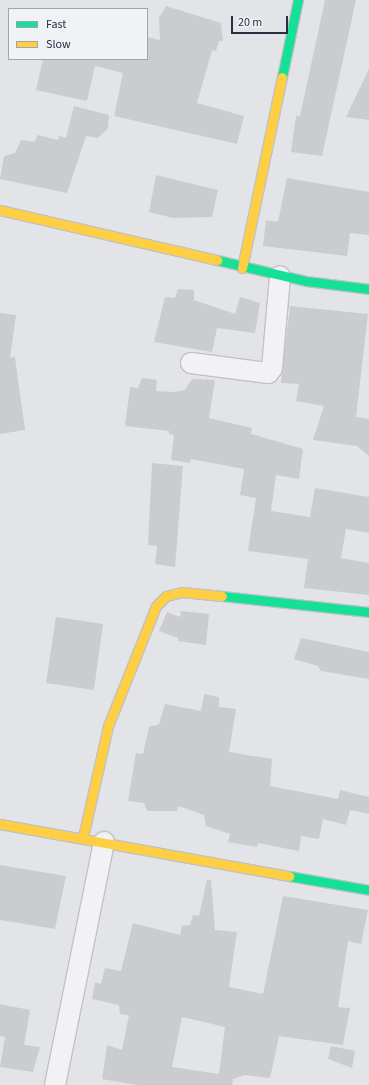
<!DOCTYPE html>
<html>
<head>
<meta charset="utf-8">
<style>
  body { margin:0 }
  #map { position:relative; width:369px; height:1085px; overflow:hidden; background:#e3e4e7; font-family:"Source Sans 3",sans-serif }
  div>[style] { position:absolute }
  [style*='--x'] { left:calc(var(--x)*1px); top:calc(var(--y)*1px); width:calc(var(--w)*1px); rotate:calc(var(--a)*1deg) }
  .building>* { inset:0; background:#cbcccf }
  .roads { filter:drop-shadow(1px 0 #c1c2c5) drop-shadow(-1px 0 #c1c2c5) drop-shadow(0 1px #c1c2c5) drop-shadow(0 -1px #c1c2c5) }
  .street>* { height:20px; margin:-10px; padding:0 10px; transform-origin:10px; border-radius:10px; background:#f2f2f4 }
  .fast>* { height:9px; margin:-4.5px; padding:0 4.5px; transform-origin:4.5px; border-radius:4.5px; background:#16e098 }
  .slow>* { height:9px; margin:-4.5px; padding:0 4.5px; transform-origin:4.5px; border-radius:4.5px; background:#ffcf43 }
  span { translate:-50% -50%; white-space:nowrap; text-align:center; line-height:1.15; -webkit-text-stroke:4px #f1f2f6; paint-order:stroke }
  .legend { position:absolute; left:8px; top:8px; width:140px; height:52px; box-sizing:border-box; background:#f1f2f6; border:1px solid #a2a4ad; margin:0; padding:5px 7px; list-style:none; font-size:12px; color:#2b2f3f }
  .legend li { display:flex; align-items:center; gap:8px; height:20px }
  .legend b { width:20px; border:1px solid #a2a4ad }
  .scale { position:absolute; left:231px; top:16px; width:57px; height:18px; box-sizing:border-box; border:2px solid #2b2f3f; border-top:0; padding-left:5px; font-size:12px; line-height:14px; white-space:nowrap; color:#2b2f3f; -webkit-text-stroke:3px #f1f2f6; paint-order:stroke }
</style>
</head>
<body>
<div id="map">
  <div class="building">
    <div style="clip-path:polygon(325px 0,356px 0,322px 156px,291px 152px,296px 116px,300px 116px)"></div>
    <div style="clip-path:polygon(166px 6px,221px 23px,223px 41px,219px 41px,216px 51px,212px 50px,197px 103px,244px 116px,237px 144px,114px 116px,123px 73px,95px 66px,87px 101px,36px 90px,43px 59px,147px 59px,147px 37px,160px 40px,159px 18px)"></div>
    <div style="clip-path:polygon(369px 69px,369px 120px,346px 117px)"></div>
    <div style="clip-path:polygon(74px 106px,109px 115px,108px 128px,98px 138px,86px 136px,67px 193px,0 179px,4px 156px,15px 153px,21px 140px,34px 142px,38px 135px,58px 140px,59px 136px,66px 138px)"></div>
    <div style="clip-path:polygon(156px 175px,218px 190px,212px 217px,173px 218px,149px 212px)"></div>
    <div style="clip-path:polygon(287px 178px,369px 192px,369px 235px,350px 233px,347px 256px,263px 246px,266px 220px,278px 222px)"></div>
    <div style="clip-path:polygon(178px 289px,194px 290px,194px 300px,235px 314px,240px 297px,260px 303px,255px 333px,217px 328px,212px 352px,154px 342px,165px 297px,175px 298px)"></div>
    <div style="clip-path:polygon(290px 306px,368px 314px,356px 417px,369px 419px,369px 456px,357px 446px,313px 440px,324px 406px,296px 401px,299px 384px,281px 383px)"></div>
    <div style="clip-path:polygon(0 313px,16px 315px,10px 358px,15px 357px,25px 430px,0 434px)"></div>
    <div style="clip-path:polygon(142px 378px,157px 380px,156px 391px,174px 392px,185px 390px,192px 379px,215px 380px,209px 418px,252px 428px,251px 434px,303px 449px,299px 479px,276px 475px,271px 511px,310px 517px,315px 488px,369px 497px,369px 533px,346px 529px,341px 558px,369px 563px,369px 595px,304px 588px,308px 559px,248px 551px,256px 498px,240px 495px,244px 469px,191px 459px,190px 463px,171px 460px,174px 435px,169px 434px,169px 431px,125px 426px,130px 387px,138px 388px)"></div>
    <div style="clip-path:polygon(152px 463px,183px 466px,175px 567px,155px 564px,157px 546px,148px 545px)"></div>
    <div style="clip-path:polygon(181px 611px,209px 614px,206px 645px,178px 641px,178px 638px,159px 631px,167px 612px,180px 617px)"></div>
    <div style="clip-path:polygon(56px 617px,103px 624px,94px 690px,46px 683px)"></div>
    <div style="clip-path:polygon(301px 638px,369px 652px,369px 679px,321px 671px,318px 666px,294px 659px)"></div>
    <div style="clip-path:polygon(204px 694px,219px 697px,219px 707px,236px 709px,229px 752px,272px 759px,270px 786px,338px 799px,340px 790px,369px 797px,369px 814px,350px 810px,346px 825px,323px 819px,319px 839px,301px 836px,299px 851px,258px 843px,257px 847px,228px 842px,230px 834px,206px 826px,204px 815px,178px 806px,177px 811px,147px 811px,144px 803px,128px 801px,136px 753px,143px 754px,149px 727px,159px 724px,165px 704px,201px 711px)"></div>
    <div style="clip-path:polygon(0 865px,66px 876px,55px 929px,0 920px)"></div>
    <div style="clip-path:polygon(evenodd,207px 880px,211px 880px,215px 930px,237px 932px,229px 987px,263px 994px,283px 896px,368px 910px,361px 944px,348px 941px,338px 1007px,350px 1008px,343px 1045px,279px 1036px,270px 1078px,245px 1075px,233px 1079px,232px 1085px,137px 1085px,102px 1079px,107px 1045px,122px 1050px,129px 1015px,120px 1014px,119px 1005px,92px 999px,95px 982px,101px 984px,105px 968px,121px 971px,133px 923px,180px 935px,182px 926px,190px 925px,193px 915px,199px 916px,207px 880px,182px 1017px,225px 1027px,219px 1074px,172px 1067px,182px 1017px)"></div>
    <div style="clip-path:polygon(0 1004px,30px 1010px,24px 1045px,40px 1047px,33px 1072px,0 1067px,5px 1037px,0 1036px)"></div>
    <div style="clip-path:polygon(331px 1046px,355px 1051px,352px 1068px,328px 1059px)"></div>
  </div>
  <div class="roads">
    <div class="street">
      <div style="--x:191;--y:363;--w:78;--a:7.4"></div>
      <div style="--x:268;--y:373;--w:6;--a:-51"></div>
      <div style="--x:272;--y:368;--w:92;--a:-85"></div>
      <div style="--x:55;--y:1085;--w:248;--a:-78.6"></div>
    </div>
    <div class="fast">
      <div style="--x:282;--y:77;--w:79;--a:-78.3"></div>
      <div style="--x:217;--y:260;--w:91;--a:13.3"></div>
      <div style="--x:306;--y:281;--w:64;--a:7.2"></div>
      <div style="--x:222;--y:596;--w:148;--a:6.2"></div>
      <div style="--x:289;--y:876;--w:81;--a:9.9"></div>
    </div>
    <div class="slow">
      <div style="--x:0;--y:210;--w:223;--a:13"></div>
      <div style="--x:242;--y:268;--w:195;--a:-78.2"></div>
      <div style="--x:0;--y:824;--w:294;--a:10.2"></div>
      <div style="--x:83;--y:837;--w:114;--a:-77.3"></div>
      <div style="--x:108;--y:726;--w:129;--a:-68.2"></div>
      <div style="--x:156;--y:606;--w:14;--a:-45"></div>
      <div style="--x:166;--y:596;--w:16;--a:-14"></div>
      <div style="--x:182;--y:592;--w:40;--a:5.7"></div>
    </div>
  </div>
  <ul class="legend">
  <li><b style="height:5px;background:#16e098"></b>Fast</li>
  <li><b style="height:5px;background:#ffcf43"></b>Slow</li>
  </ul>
  <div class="scale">20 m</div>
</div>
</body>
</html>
